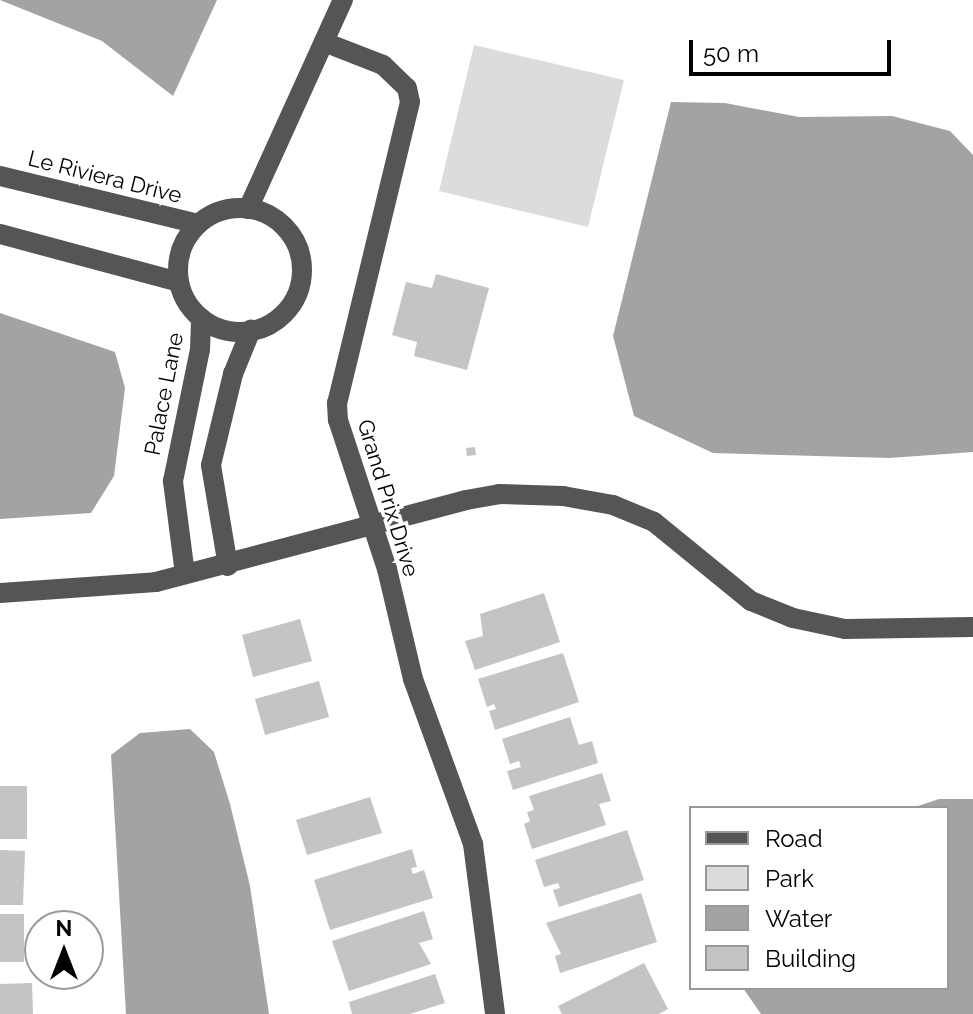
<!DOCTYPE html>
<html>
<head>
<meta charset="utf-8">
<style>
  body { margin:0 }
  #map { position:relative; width:973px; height:1014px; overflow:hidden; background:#fff; font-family:Raleway,sans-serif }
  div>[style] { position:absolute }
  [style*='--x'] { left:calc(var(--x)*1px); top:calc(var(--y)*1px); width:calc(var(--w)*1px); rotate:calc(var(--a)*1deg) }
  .green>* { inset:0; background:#dcdcdc }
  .water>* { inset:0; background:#a3a3a3 }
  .building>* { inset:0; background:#c4c4c4 }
  .minor>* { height:20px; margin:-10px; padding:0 10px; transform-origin:10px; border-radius:10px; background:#555 }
  .minor>.ring { margin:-10px; padding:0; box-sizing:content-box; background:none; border:20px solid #555; border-radius:50% }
  span { translate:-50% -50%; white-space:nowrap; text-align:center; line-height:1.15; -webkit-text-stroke:7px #fff; paint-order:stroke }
  .street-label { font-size:22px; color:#000 }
  .legend { position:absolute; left:689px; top:806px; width:260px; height:184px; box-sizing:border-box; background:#fff; border:2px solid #999; margin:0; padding:10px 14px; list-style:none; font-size:24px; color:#000 }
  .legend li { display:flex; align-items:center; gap:16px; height:40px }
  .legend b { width:40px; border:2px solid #999 }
  .north { position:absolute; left:24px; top:910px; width:80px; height:80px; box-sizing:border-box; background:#fff; border:2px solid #999; border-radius:50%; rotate:0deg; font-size:22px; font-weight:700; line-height:32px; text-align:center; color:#000 }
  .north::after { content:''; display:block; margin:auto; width:28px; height:36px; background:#000; clip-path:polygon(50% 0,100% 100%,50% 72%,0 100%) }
  .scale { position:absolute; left:689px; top:40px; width:202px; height:36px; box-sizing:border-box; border:4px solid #000; border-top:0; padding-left:10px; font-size:24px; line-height:28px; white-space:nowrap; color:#000; -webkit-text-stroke:6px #fff; paint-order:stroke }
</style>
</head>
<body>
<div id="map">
  <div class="green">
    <div style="clip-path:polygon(474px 45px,624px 80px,588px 227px,439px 191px)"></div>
  </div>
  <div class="water">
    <div style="clip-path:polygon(0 0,217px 0,173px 96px,102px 41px)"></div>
    <div style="clip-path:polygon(671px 102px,725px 103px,799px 117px,892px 116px,950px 131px,973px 155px,973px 452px,889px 458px,713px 453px,634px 416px,613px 336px)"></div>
    <div style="clip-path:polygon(0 313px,115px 352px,125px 388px,114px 476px,91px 513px,0 519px)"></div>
    <div style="clip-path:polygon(190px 729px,214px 752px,230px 804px,250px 886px,269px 1014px,126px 1014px,111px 755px,140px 733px)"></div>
    <div style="clip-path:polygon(939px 799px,973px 799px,973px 1014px,761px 1014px,743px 988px,947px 988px,947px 808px,875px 808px,918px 806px)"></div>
  </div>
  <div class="building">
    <div style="clip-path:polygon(436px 274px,489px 288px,467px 370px,414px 356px,417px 342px,392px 335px,406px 282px,432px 288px)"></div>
    <div style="clip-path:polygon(475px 447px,476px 455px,467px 456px,466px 448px)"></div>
    <div style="clip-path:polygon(544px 593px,560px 642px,475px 670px,465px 641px,483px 636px,480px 614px)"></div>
    <div style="clip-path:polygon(300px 619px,312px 661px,253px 677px,242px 635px)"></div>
    <div style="clip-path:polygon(563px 653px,579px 702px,495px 730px,489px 711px,496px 709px,494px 704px,487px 707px,478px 679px)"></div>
    <div style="clip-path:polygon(319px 681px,329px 717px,265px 735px,255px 699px)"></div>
    <div style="clip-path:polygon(570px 717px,579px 745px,592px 741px,598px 763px,513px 790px,507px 771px,521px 767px,519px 761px,510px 764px,502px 739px)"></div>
    <div style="clip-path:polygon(602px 773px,611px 801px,599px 804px,606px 825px,532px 849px,524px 824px,530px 821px,527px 812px,534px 810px,529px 796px)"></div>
    <div style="clip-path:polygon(0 786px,27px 786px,27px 839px,0 839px)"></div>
    <div style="clip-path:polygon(370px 797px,382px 833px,307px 855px,296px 820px)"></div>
    <div style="clip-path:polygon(627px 830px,644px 880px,559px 907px,553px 890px,560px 888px,558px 883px,544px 887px,535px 860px)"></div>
    <div style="clip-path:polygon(412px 849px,417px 867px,411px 868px,413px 874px,424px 870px,433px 898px,330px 930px,314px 880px)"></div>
    <div style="clip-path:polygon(0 850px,25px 851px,23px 905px,0 905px)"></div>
    <div style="clip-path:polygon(641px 893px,657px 942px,560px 973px,555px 956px,561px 954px,546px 923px)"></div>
    <div style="clip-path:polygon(424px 911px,433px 939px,419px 943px,431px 964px,349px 991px,332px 941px)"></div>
    <div style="clip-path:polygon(0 914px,24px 914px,24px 962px,0 962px)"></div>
    <div style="clip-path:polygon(644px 963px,668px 1009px,659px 1014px,562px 1014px,558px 1006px)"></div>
    <div style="clip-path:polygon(435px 974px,445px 1003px,410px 1014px,352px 1014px,349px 1002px)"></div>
    <div style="clip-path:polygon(32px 983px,33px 1014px,0 1014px,0 984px)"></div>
  </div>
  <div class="minor">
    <div style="--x:324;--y:42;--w:63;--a:21.3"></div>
    <div style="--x:383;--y:65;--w:33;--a:44"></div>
    <div style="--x:407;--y:88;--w:14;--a:78"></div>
    <div style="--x:410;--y:102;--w:310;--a:103.6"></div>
    <div style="--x:337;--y:403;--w:17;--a:87"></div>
    <div style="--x:338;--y:420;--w:157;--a:71.8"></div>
    <div style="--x:387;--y:569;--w:113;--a:76.7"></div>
    <div style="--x:413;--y:679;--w:176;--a:70"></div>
    <div style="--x:473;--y:844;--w:171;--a:82.6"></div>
    <div style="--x:0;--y:176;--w:204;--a:13.6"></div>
    <div class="ring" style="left:178px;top:208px;width:104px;height:104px"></div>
    <div style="--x:248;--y:209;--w:230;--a:-65.6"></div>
    <div style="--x:0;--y:234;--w:185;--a:15"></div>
    <div style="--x:228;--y:566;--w:102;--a:-99.6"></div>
    <div style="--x:211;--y:465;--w:94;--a:-76.4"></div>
    <div style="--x:233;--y:374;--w:48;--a:-67.8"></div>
    <div style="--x:185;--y:574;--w:94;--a:-97.4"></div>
    <div style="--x:173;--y:481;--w:134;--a:-78.4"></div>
    <div style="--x:200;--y:350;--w:32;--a:-88"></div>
    <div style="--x:0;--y:593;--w:156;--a:-4"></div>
    <div style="--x:156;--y:582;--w:321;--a:-14.8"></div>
    <div style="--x:466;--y:500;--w:34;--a:-10"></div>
    <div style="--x:499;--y:494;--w:64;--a:1.8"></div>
    <div style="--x:563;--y:496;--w:51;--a:10.2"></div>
    <div style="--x:613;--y:505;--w:44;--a:22.5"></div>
    <div style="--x:654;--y:522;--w:125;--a:39.2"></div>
    <div style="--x:751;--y:601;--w:45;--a:22"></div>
    <div style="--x:793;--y:618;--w:53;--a:11.9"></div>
    <div style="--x:845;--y:629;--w:128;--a:-0.9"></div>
  </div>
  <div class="street-label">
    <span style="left:105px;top:177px;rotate:14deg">Le Riviera Drive</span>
    <span style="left:164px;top:394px;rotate:-79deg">Palace Lane</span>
    <span style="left:388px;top:498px;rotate:73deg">Grand Prix Drive</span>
  </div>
  <ul class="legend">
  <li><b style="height:10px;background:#555"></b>Road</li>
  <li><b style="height:22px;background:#dcdcdc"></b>Park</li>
  <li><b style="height:22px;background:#a3a3a3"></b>Water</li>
  <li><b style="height:22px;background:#c4c4c4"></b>Building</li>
  </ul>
  <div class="north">N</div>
  <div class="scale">50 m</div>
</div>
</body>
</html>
